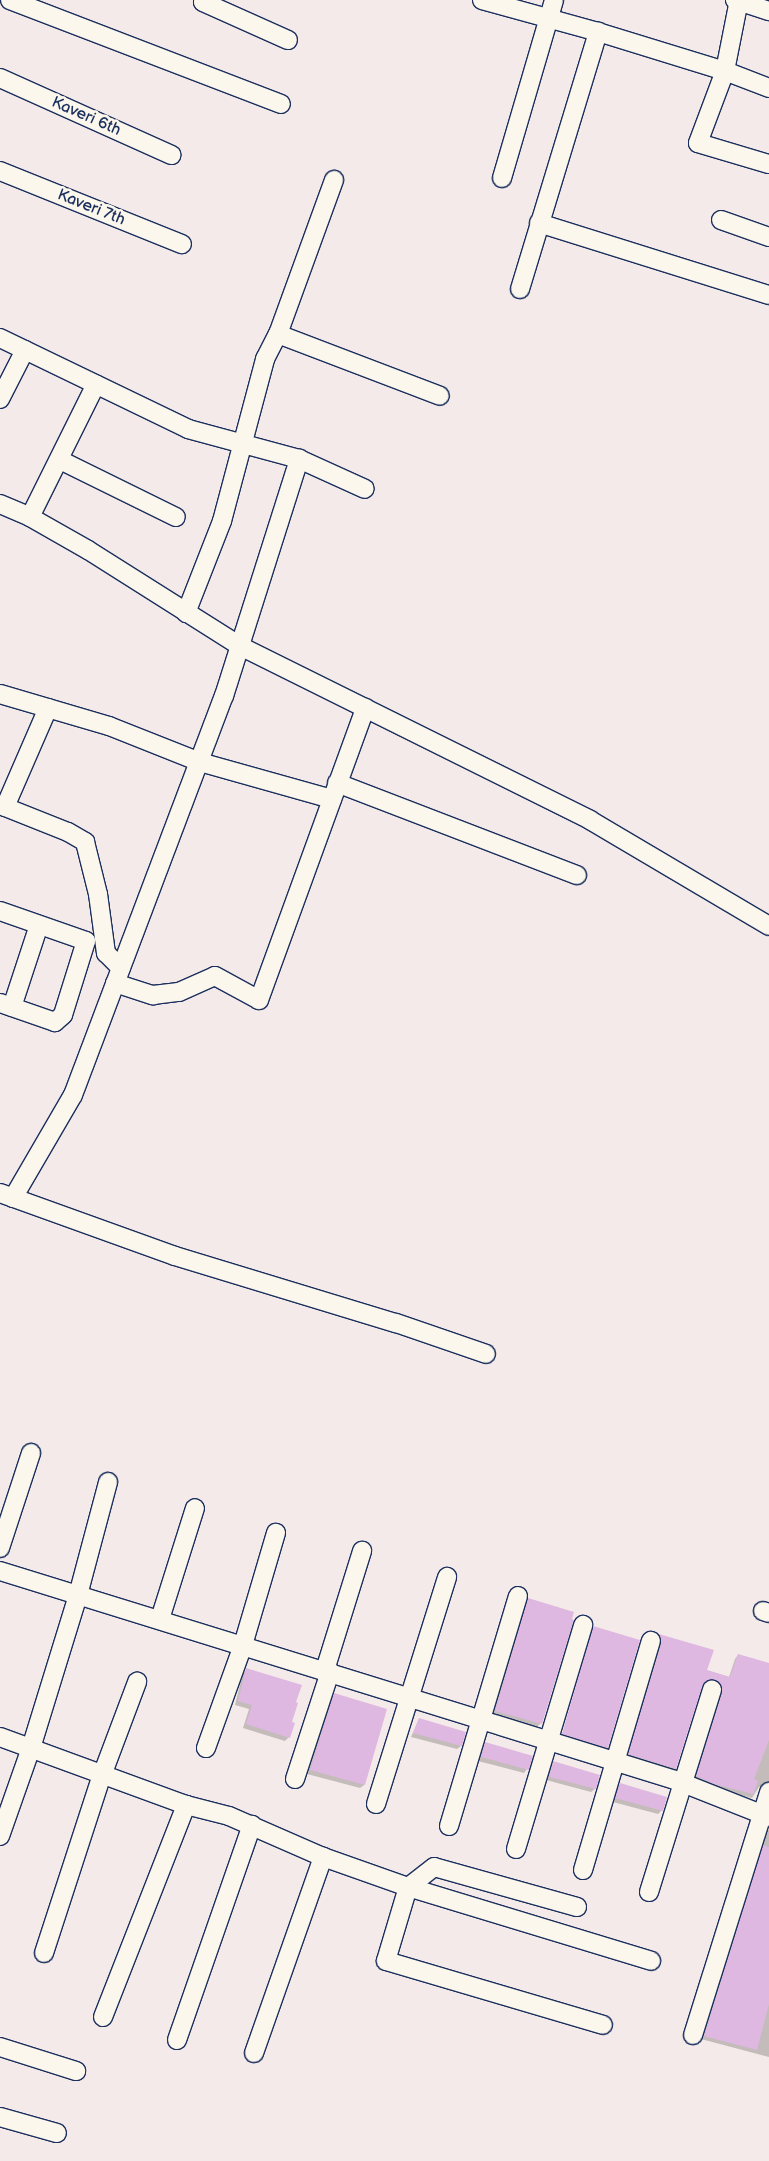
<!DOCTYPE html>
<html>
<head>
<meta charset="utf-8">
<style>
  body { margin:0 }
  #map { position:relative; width:769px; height:2161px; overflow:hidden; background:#f5eaea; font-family:"Balsamiq Sans",sans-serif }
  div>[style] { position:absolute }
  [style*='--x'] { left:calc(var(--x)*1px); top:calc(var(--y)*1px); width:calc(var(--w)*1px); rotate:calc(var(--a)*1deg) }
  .shadow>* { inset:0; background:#0003 }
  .building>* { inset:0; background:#deb8e1 }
  .roads { filter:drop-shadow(1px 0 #1b2f5e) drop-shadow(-1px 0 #1b2f5e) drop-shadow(0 1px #1b2f5e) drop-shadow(0 -1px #1b2f5e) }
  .minor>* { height:18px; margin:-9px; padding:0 9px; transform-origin:9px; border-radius:9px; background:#fbf7ec }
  span { translate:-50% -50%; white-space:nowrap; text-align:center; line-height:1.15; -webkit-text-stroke:5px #fbf7ec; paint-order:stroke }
  .street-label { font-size:16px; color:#1b2f5e }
</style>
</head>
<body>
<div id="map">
  <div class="shadow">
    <div style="clip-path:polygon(529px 1600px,541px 1723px,537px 1727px,492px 1715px,525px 1603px)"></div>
    <div style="clip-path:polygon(594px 1627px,607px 1748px,603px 1751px,562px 1738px,593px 1630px,591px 1630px)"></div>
    <div style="clip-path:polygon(659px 1636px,706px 1670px,729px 1677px,735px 1659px,738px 1655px,769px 1664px,769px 1785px,759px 1787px,752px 1798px,710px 1787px,693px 1780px,719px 1697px,719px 1691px,712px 1683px,704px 1683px,701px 1686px,675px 1769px,671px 1772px,626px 1758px,658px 1648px,656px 1639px)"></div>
    <div style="clip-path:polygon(247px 1670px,290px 1723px,289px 1737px,285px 1741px,243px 1728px,249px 1709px,235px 1705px,243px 1673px)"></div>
    <div style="clip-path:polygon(335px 1694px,364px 1785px,360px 1788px,307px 1774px,331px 1698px)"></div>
    <div style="clip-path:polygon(419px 1719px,461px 1746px,457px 1749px,411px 1737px)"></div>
    <div style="clip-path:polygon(486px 1743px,527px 1769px,524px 1773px,478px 1761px,482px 1747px)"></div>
    <div style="clip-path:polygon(554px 1763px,595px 1789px,591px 1792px,546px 1780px,550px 1766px)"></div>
    <div style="clip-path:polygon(620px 1784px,662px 1810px,658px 1814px,613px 1802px,617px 1788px)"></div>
    <div style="clip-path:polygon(769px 1829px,769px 2057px,701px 2039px,766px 1833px)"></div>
  </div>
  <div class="building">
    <div style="clip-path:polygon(528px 1598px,574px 1612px,572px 1619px,574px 1620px,542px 1724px,495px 1711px)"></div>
    <div style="clip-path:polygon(593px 1626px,640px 1640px,608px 1748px,562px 1734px)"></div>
    <div style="clip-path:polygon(659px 1634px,714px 1650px,707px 1670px,730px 1677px,738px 1654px,769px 1663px,769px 1740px,754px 1779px,758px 1781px,753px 1794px,714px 1784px,696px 1776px,722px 1693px,722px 1687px,716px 1680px,709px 1680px,702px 1687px,676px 1769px,628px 1754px,661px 1644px)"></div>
    <div style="clip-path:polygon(246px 1668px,302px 1685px,296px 1702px,298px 1703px,292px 1722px,295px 1723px,290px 1738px,246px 1724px,252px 1705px,238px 1701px)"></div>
    <div style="clip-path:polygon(334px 1693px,387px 1709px,365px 1785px,310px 1770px)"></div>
    <div style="clip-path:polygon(419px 1718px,466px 1732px,462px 1746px,413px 1733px)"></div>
    <div style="clip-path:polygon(485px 1742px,533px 1756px,529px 1770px,481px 1757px)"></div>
    <div style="clip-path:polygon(553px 1761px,600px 1775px,596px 1789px,549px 1777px)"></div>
    <div style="clip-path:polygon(620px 1783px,667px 1797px,663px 1811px,615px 1798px)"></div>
    <div style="clip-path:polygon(763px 1845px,769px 1847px,769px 2004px,757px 2050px,704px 2036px)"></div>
  </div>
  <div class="roads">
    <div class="minor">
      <div style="--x:10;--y:0;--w:290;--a:21"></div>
      <div style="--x:204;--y:0;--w:2;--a:117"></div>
      <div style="--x:203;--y:2;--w:93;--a:24.1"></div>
      <div style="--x:482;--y:0;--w:120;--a:15.4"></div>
      <div style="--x:598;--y:32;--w:133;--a:17.1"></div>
      <div style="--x:725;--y:71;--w:47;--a:21.1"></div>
      <div style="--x:735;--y:0;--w:36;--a:18"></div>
      <div style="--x:739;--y:0;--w:72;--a:101.2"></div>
      <div style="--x:725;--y:71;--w:77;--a:110.6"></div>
      <div style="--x:698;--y:143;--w:74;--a:16.5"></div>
      <div style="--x:0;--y:78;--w:188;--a:24.2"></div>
      <div style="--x:0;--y:171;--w:196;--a:21.9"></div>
      <div style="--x:502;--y:178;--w:185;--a:-73.7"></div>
      <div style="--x:721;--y:220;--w:51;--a:19.5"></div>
      <div style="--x:539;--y:223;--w:241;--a:17.4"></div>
      <div style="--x:520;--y:289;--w:269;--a:-73.1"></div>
      <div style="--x:278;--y:334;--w:173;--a:20.9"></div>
      <div style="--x:0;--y:338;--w:209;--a:25.8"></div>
      <div style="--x:188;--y:429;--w:115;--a:15.1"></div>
      <div style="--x:299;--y:459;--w:72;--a:24.4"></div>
      <div style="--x:0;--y:399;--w:55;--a:-63"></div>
      <div style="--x:60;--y:460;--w:129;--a:26.2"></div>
      <div style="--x:0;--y:504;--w:33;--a:23"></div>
      <div style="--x:30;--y:517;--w:67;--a:29.6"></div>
      <div style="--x:88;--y:550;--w:180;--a:32.3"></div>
      <div style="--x:240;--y:646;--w:391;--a:26.4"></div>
      <div style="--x:590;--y:820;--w:208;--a:30.6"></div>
      <div style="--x:30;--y:517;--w:148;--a:-63.6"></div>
      <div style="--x:186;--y:613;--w:99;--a:-68.6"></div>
      <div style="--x:222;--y:521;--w:168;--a:-75.1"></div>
      <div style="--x:265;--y:359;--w:28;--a:-63"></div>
      <div style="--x:278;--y:334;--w:164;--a:-70"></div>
      <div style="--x:0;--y:694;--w:114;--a:16.4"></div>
      <div style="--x:109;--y:726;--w:98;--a:21.6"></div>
      <div style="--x:200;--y:762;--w:137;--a:15.7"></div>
      <div style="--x:337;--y:783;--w:257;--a:21"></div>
      <div style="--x:0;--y:805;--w:73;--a:21.7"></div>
      <div style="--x:68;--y:832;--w:20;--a:30"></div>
      <div style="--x:85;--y:842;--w:54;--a:76"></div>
      <div style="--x:98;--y:894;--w:60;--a:82.3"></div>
      <div style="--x:106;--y:953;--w:21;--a:45"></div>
      <div style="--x:5;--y:807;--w:108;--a:-66.5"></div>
      <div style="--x:0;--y:911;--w:91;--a:19.2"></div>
      <div style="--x:86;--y:941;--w:77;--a:107.3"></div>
      <div style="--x:63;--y:1015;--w:11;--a:139"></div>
      <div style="--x:55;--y:1022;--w:58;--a:-160.9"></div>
      <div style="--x:115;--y:983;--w:40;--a:18"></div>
      <div style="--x:153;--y:995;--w:26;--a:-7"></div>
      <div style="--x:179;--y:992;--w:39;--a:-24"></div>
      <div style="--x:215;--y:976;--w:50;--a:28.6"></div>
      <div style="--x:259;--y:1000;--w:311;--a:-70"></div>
      <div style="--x:12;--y:1007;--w:86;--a:-71.8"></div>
      <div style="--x:0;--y:1193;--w:186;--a:19.8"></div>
      <div style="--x:175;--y:1256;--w:231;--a:16.9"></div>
      <div style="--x:396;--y:1323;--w:95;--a:19"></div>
      <div style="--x:13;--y:1198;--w:119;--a:-59.8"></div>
      <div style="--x:73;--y:1095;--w:427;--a:-69.3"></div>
      <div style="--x:224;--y:696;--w:249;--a:-72.4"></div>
      <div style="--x:0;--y:1548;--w:100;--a:-71.9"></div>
      <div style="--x:0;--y:1571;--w:707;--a:17.2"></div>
      <div style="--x:675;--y:1780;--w:101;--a:21.5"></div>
      <div style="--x:763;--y:1611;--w:6;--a:18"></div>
      <div style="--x:160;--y:1619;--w:116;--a:-72.5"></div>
      <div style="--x:325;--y:1670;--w:125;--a:-72.7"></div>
      <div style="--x:0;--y:1737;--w:198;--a:20.1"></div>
      <div style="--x:186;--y:1805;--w:44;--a:14.3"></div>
      <div style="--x:229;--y:1816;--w:103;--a:23.6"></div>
      <div style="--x:323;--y:1857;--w:90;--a:19.4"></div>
      <div style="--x:408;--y:1887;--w:254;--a:16.9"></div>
      <div style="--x:206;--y:1748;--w:109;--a:-70.2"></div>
      <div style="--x:243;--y:1645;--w:117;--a:-73.6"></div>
      <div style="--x:295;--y:1779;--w:113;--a:-71.9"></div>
      <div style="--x:376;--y:1804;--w:238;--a:-72.6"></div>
      <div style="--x:449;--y:1826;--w:240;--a:-73.3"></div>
      <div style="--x:0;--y:1836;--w:93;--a:-70.6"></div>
      <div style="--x:31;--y:1748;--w:160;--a:-72.9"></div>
      <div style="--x:78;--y:1595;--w:117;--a:-75.1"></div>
      <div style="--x:516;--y:1849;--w:234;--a:-73.3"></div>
      <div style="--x:583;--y:1870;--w:239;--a:-73.5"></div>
      <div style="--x:649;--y:1892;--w:212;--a:-72.7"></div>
      <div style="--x:577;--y:1907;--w:148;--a:-164.4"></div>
      <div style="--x:434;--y:1867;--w:33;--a:142"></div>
      <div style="--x:408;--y:1887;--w:77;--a:106.6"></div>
      <div style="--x:386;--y:1961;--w:226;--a:16.4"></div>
      <div style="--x:44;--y:1953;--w:184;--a:-72"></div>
      <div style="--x:101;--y:1778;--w:103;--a:-69.4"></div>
      <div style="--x:103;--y:2017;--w:228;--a:-68.6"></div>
      <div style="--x:693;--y:2035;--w:255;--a:-72.6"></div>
      <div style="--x:177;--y:2040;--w:228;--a:-70.8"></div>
      <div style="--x:0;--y:2047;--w:80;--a:17.5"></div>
      <div style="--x:254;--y:2053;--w:208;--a:-70.6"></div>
      <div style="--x:0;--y:2117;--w:59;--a:15.7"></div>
    </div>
  </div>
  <div class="street-label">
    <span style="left:86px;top:117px;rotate:24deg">Kaveri 6th</span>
    <span style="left:91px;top:208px;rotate:22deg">Kaveri 7th</span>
  </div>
</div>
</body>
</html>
